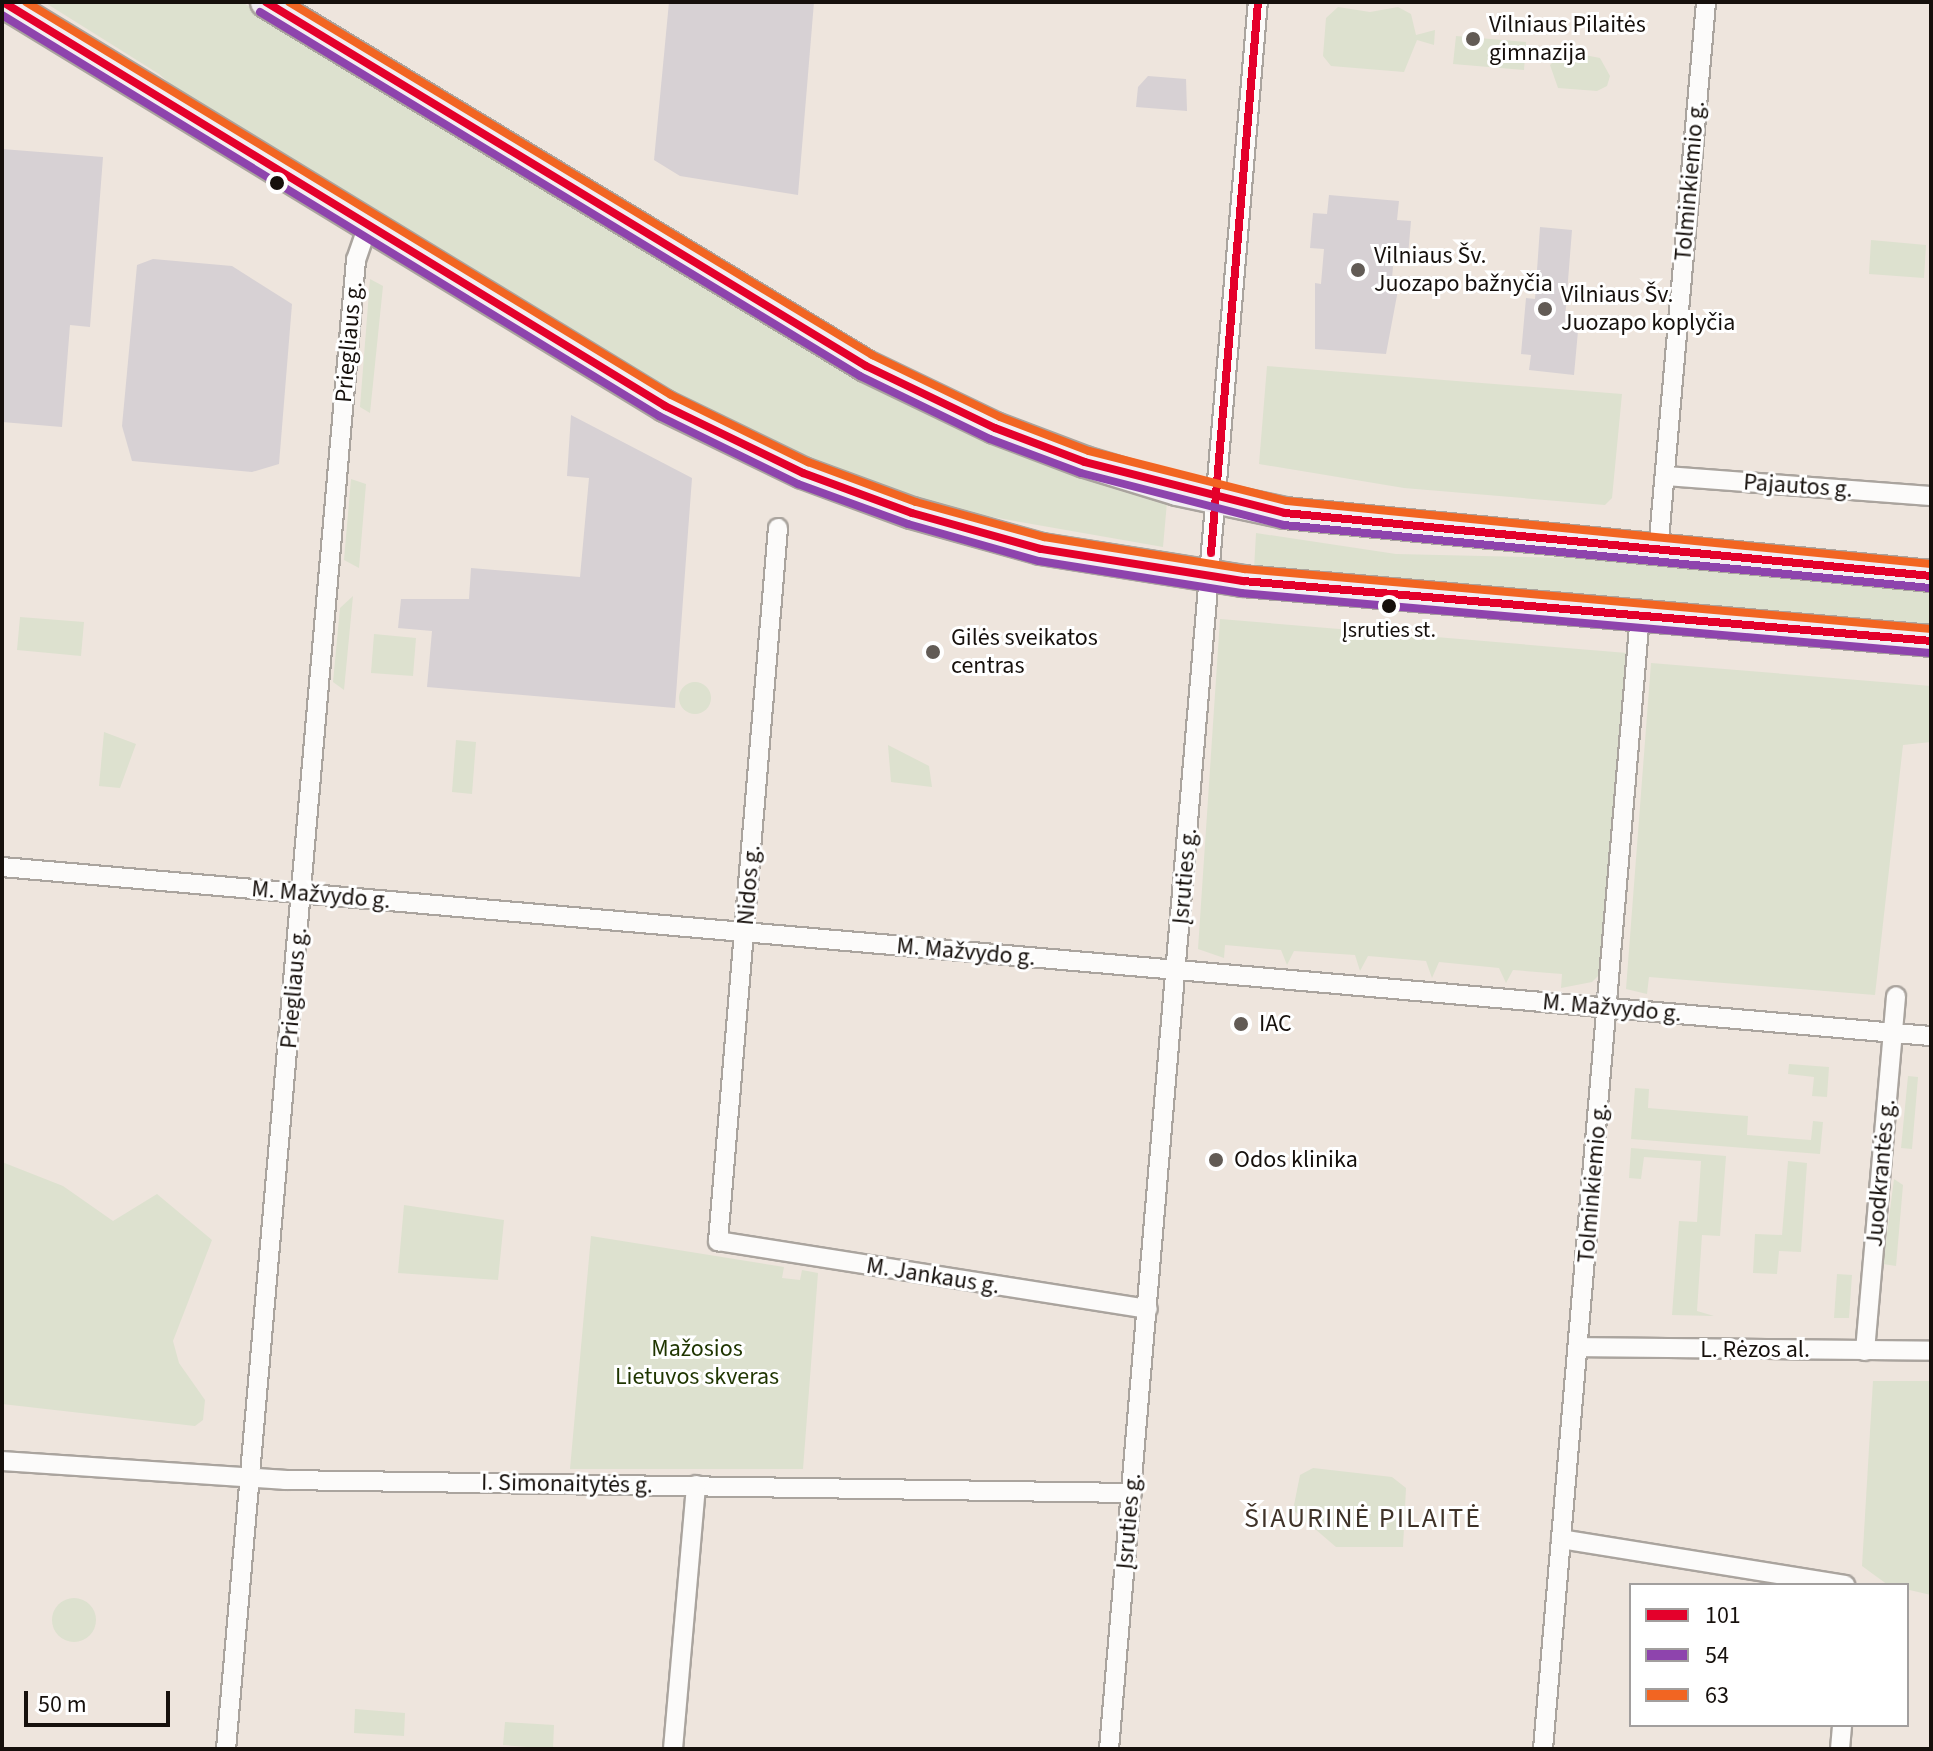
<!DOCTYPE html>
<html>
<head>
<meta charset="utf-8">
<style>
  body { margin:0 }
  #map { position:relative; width:1933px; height:1751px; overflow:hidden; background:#eee5dd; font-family:"Source Sans 3",sans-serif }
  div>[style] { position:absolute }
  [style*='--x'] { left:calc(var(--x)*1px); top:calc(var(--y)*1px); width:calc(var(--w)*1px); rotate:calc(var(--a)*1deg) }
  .green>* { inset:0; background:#dde1cf }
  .round { border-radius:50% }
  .building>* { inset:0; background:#d7d1d4 }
  .roads { filter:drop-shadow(2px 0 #aaa49e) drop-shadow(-2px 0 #aaa49e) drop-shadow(0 2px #aaa49e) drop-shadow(0 -2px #aaa49e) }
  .street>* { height:18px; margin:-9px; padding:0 9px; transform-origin:9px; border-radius:9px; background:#fcfbfa }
  .primary>* { height:30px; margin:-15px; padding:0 15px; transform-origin:15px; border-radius:15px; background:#f2eef2 }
  .bus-1>* { height:8px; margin:-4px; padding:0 4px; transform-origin:4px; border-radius:4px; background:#e4002b }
  .bus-2>* { height:8px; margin:-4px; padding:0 4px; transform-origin:4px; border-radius:4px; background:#8e44ad }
  .bus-3>* { height:8px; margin:-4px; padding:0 4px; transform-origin:4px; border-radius:4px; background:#f26522 }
  .dots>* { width:22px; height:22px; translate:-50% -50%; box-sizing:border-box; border:4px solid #fff; border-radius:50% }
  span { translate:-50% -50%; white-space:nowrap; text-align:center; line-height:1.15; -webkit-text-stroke:6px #fff; paint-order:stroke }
  .bus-label { font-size:22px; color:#16100c }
  .poi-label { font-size:24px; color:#16100c }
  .left { translate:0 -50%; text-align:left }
  .street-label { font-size:24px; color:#16100c }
  .park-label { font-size:24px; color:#1f3500 }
  .quarter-label { font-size:28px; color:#3f3228; letter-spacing:2px }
  .frame { position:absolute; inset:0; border:4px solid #16100c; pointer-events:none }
  .legend { position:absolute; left:1629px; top:1583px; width:280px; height:144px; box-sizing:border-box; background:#fff; border:2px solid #a29f9e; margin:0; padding:10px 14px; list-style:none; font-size:24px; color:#16100c }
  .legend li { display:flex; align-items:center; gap:16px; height:40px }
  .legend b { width:40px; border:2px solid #a29f9e }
  .scale { position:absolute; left:24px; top:1691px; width:146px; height:36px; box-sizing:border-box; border:4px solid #16100c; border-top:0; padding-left:10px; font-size:24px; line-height:28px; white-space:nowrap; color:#16100c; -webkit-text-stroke:6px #fff; paint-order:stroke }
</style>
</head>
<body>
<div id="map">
  <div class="green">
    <div style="clip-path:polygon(44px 2px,242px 2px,842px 369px,1167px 502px,1163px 547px,946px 509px,786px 450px,662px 387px,195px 106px,159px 74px)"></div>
    <div style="clip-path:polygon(1338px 7px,1370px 12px,1398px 7px,1411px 14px,1416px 35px,1435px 30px,1434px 45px,1417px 40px,1404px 72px,1331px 66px,1323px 56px,1326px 18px)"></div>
    <div style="clip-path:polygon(1456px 36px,1526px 42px,1524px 70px,1453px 64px)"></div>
    <div style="clip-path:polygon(1564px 51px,1600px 58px,1610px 76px,1607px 86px,1597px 91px,1558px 88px,1550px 65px)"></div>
    <div style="clip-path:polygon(1871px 240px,1926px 245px,1924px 278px,1869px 274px)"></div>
    <div style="clip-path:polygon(370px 279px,383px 286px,370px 413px,360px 407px)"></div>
    <div style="clip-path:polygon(1267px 366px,1622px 394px,1612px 498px,1605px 505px,1404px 488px,1259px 464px)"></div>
    <div style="clip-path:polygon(351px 479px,366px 484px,359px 568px,344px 560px)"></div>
    <div style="clip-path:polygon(1256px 533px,1396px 554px,1572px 558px,1931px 590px,1931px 628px,1254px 569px)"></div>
    <div style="clip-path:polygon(353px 596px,344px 690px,333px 682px,340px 608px)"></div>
    <div style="clip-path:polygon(20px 617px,84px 622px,81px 656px,17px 650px)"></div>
    <div style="clip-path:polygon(1220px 619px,1627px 653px,1599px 975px,1592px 982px,1561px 988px,1562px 974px,1513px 970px,1506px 983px,1499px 968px,1439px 962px,1432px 978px,1426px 961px,1368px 956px,1360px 971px,1355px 955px,1294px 951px,1287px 965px,1281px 950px,1225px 945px,1224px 958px,1198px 949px)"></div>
    <div style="clip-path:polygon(374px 634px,416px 638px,413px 676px,371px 673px)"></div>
    <div style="clip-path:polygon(1651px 663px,1931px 686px,1931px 742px,1903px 745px,1875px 995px,1649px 977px,1647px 994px,1626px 989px)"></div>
    <div class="round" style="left:679px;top:682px;width:32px;height:32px"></div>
    <div style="clip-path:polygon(104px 732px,136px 744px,120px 788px,99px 786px)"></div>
    <div style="clip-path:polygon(456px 740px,476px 742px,472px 794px,452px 792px)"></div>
    <div style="clip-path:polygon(888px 745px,929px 766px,932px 787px,891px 782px)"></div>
    <div style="clip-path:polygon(1789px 1064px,1829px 1067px,1827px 1097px,1812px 1096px,1814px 1077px,1788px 1074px)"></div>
    <div style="clip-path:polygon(1908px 1076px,1918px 1077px,1912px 1149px,1901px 1148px)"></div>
    <div style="clip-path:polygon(1635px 1088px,1649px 1089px,1648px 1108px,1748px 1116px,1747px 1135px,1811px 1140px,1813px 1121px,1823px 1122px,1820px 1154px,1631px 1139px)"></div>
    <div style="clip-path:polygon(1631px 1148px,1726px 1156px,1720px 1236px,1702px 1235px,1697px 1311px,1714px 1316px,1672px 1315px,1679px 1221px,1697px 1222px,1701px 1161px,1644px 1157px,1641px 1179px,1629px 1178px)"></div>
    <div style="clip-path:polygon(1788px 1161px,1807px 1163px,1801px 1252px,1779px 1251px,1777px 1274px,1753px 1273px,1755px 1234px,1782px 1235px)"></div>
    <div style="clip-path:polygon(2px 1162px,63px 1186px,113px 1221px,157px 1194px,212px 1240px,173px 1341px,179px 1363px,205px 1400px,203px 1420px,195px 1426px,2px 1404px)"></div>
    <div style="clip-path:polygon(1894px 1179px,1903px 1185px,1896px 1266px,1883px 1264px)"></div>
    <div style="clip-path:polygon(404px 1205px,504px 1220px,498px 1280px,398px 1273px)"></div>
    <div style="clip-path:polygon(591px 1236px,784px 1267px,782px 1278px,800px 1280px,802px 1270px,818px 1273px,803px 1469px,570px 1469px)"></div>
    <div style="clip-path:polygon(1837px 1274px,1852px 1275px,1849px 1318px,1834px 1318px)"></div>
    <div style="clip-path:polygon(1873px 1381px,1931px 1381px,1931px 1595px,1888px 1585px,1862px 1566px)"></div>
    <div style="clip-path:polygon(1313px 1468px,1392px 1477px,1406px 1488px,1403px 1547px,1336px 1547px,1293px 1510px,1300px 1475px)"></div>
    <div class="round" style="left:52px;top:1598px;width:44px;height:44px"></div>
    <div style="clip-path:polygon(355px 1709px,405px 1713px,404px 1736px,354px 1733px)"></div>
    <div style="clip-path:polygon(505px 1722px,554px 1725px,553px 1749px,503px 1745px)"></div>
  </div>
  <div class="building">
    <div style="clip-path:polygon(669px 2px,814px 2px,798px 195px,680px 176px,654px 160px)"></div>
    <div style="clip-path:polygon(1148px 76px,1186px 79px,1187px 111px,1136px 107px,1138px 87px)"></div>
    <div style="clip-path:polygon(2px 149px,103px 157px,90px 327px,70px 325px,62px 427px,2px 422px)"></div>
    <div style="clip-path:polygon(1329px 195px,1399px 201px,1397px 220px,1411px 221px,1408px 256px,1394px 255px,1391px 290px,1398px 290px,1386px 354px,1315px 349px,1315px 283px,1321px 284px,1324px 249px,1310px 248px,1313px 213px,1327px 214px)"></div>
    <div style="clip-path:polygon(1540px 227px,1572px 230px,1565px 319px,1579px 320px,1574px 375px,1529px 370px,1531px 355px,1521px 354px,1526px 298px,1535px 299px)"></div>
    <div style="clip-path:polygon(153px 259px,232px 266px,292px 304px,279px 464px,252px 472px,132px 461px,122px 426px,137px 265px)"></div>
    <div style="clip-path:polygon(571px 415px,692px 478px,675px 708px,427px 687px,432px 631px,398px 628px,401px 599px,469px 599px,471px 568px,580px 577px,589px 478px,567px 476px)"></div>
  </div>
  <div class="roads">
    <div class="street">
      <div style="--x:1665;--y:476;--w:267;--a:4.3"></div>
      <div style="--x:778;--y:528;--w:716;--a:94.81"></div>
      <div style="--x:718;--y:1241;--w:435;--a:9"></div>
      <div style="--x:1658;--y:551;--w:551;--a:-85"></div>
      <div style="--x:2;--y:867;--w:1936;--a:5.01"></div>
      <div style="--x:1578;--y:1347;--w:353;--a:0.6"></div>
      <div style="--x:1865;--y:1351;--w:356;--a:-85"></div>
      <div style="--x:2;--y:1461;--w:284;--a:3.8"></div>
      <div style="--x:285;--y:1480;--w:847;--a:0.88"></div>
      <div style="--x:1561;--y:1539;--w:288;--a:9.2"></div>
      <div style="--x:226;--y:1749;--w:1495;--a:-85.01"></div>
      <div style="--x:356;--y:260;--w:34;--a:-71"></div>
      <div style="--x:673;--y:1749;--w:265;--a:-85"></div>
      <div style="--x:1109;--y:1749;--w:1753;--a:-85.13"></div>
      <div style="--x:1543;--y:1749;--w:1137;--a:-85.11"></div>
      <div style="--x:1840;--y:1749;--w:24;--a:-85"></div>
    </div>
    <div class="primary">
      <div style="--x:3;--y:2;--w:776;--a:31.39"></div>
      <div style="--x:665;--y:406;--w:153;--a:25.9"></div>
      <div style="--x:803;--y:473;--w:116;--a:20.2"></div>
      <div style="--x:912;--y:513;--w:134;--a:15.6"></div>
      <div style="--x:1041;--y:549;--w:205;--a:9"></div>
      <div style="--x:1243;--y:581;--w:691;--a:4.98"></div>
      <div style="--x:266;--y:2;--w:702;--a:31.24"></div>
      <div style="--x:866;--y:366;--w:143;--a:25.7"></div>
      <div style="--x:995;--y:428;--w:96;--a:20.7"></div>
      <div style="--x:1085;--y:462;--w:96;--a:16.9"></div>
      <div style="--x:1177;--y:490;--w:110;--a:12"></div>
      <div style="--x:1285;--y:513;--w:649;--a:5.57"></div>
    </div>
  </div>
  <div class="bus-1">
    <div style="--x:3;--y:2;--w:776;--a:31.39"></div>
    <div style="--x:665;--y:406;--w:153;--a:25.9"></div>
    <div style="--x:803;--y:473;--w:116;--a:20.2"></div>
    <div style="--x:912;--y:513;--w:134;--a:15.6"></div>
    <div style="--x:1041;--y:549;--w:205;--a:9"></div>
    <div style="--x:1243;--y:581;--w:691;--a:4.98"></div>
    <div style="--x:266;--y:2;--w:702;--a:31.24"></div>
    <div style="--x:866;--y:366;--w:143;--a:25.7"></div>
    <div style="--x:995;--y:428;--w:96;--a:20.7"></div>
    <div style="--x:1085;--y:462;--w:206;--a:14.3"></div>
    <div style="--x:1285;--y:513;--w:649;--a:5.57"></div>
    <div style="--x:1211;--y:553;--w:553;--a:-85.12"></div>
  </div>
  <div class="bus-2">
    <div style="--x:260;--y:12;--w:702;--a:31.24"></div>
    <div style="--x:860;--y:376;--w:144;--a:25.9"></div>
    <div style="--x:990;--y:439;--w:97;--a:20.5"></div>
    <div style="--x:1081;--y:473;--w:210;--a:14.4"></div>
    <div style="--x:1284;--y:525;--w:649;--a:5.57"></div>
    <div style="--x:2;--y:15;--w:770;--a:31.4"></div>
    <div style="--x:659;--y:416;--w:155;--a:26.1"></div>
    <div style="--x:798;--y:484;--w:117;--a:20"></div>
    <div style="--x:908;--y:524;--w:136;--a:15.8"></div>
    <div style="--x:1039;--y:561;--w:205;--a:9"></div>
    <div style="--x:1241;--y:593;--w:692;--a:4.98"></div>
  </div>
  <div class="bus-3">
    <div style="--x:26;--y:2;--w:755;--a:31.35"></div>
    <div style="--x:671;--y:395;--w:153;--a:26.1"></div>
    <div style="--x:808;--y:462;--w:115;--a:20.3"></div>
    <div style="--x:916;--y:502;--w:133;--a:15.3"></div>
    <div style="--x:1044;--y:537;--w:203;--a:9.1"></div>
    <div style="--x:1244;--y:569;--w:690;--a:4.99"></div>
    <div style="--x:289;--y:2;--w:682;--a:31.19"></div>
    <div style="--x:872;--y:355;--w:142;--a:25.8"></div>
    <div style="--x:1000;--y:417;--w:95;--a:20.9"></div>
    <div style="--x:1089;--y:451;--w:204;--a:14.2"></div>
    <div style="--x:1287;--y:501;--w:647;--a:5.59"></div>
  </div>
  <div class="dots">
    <div style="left:1473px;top:39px;background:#625b55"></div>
    <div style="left:277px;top:183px;background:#16100c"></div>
    <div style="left:1358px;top:270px;background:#625b55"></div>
    <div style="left:1545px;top:309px;background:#625b55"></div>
    <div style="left:1389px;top:606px;background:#16100c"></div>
    <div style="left:933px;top:652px;background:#625b55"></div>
    <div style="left:1241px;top:1024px;background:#625b55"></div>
    <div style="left:1216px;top:1160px;background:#625b55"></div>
  </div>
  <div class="bus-label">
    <span style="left:1389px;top:631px">Įsruties st.</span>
  </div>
  <div class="poi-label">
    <span class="left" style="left:1489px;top:39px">Vilniaus Pilaitės<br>gimnazija</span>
    <span class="left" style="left:1374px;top:270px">Vilniaus Šv.<br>Juozapo bažnyčia</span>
    <span class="left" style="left:1561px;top:309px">Vilniaus Šv.<br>Juozapo koplyčia</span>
    <span class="left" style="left:951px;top:652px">Gilės sveikatos<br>centras</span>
    <span class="left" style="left:1259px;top:1024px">IAC</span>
    <span class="left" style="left:1234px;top:1160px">Odos klinika</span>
  </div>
  <div class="street-label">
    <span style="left:1690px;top:181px;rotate:-85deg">Tolminkiemio g.</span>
    <span style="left:349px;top:342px;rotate:-85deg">Priegliaus g.</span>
    <span style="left:1798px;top:486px;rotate:4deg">Pajautos g.</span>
    <span style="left:1185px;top:876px;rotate:-85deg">Įsruties g.</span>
    <span style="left:749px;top:885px;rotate:-85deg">Nidos g.</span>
    <span style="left:321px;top:895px;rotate:5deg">M. Mažvydo g.</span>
    <span style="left:966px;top:952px;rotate:5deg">M. Mažvydo g.</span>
    <span style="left:294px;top:988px;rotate:-85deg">Priegliaus g.</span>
    <span style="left:1612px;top:1008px;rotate:5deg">M. Mažvydo g.</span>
    <span style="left:1881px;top:1173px;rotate:-85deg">Juodkrantės g.</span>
    <span style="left:1593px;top:1183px;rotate:-85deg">Tolminkiemio g.</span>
    <span style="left:933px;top:1276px;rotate:9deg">M. Jankaus g.</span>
    <span style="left:1755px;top:1350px">L. Rėzos al.</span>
    <span style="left:567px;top:1484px;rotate:1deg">I. Simonaitytės g.</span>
    <span style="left:1129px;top:1521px;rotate:-85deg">Įsruties g.</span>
  </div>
  <div class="park-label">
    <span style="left:697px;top:1363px">Mažosios<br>Lietuvos skveras</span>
  </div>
  <div class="quarter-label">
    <span style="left:1363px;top:1518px">ŠIAURINĖ PILAITĖ</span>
  </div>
  <div class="frame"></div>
  <ul class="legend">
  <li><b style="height:10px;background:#e4002b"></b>101</li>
  <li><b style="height:10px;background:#8e44ad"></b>54</li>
  <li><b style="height:10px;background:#f26522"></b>63</li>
  </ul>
  <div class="scale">50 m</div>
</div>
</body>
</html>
